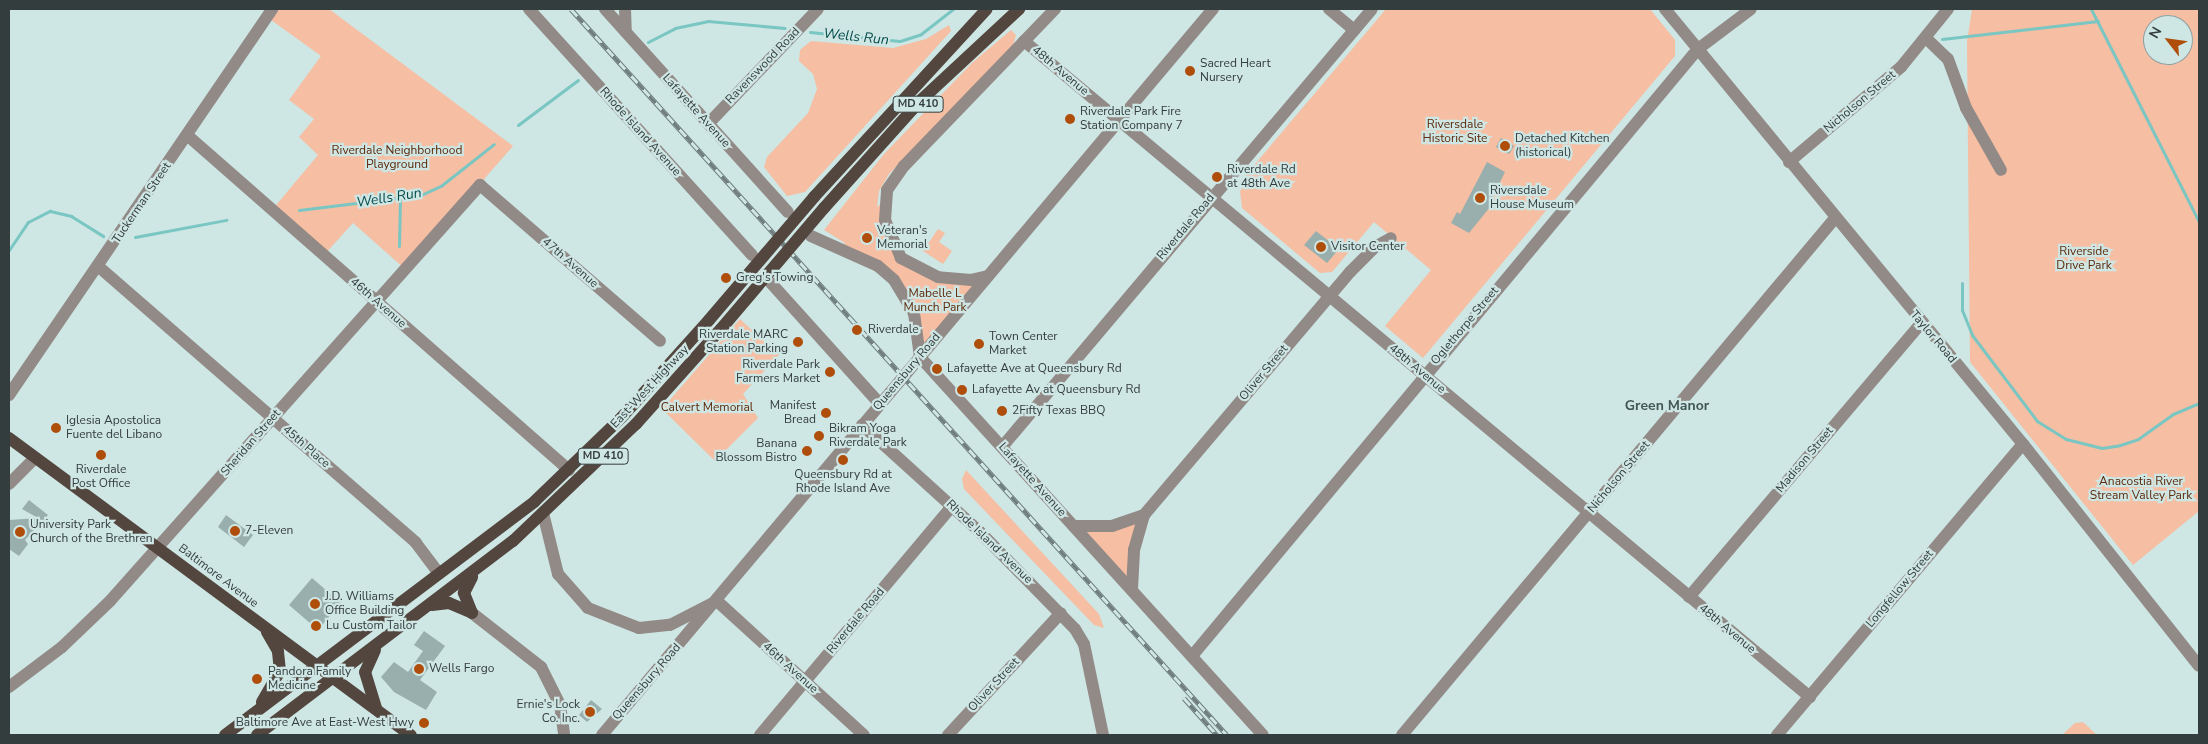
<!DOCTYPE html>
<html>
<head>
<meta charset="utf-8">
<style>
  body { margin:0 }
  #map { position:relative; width:2208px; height:744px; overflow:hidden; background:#cee6e4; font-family:"Nunito Sans",sans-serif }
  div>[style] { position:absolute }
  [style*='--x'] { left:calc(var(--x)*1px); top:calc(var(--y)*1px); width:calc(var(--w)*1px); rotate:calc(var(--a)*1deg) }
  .green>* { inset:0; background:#f6bea2 }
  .stream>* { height:3px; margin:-1.5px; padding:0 1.5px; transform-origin:1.5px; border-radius:1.5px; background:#79c6c3 }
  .building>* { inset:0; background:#99afae }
  .minor>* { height:12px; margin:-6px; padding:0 6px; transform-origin:6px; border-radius:6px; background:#928a87 }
  .major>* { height:12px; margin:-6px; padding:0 6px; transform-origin:6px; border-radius:6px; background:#53463f }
  .rail>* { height:5px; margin-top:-2.5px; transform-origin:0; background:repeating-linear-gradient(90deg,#cee6e4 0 9px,#6f7e7d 0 18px); box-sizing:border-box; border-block:1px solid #6f7e7d }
  .major-bridge>* { height:12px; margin:-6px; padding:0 6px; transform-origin:6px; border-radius:6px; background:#53463f }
  .dots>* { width:14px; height:14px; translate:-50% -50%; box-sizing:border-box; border:2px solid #cee6e4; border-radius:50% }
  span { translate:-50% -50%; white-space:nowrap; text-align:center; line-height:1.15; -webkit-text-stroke:4.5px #cee6e4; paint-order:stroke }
  .shield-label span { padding:1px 4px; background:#cee6e4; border:1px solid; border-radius:4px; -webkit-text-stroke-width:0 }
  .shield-label { font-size:11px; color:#343d3d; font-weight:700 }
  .poi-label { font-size:12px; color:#343d3d }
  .left { translate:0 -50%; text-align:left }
  .right { translate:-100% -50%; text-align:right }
  .street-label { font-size:12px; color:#343d3d }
  .park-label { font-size:12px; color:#5d2a0b }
  .water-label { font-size:14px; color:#034c4b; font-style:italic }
  .neighbourhood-label { font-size:14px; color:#415655; font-weight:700 }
  .frame { position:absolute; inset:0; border:10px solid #343d3d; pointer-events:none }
  .north { position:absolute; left:2143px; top:15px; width:50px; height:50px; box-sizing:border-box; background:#cee6e4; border:1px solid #90a2a1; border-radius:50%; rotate:300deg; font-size:14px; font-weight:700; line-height:20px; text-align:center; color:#343d3d }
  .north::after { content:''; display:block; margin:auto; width:18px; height:22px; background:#af4e0a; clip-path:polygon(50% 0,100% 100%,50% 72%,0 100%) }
</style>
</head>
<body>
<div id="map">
  <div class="green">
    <div style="clip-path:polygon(272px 9px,329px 9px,513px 146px,405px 269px,353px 223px,324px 255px,272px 210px,318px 155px,299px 137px,314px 119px,289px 100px,321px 56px,267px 17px)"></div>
    <div style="clip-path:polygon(1386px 9px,1650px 9px,1675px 40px,1675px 56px,1423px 358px,1385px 326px,1431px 270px,1374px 222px,1332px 272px,1320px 273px,1242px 208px,1239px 183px)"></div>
    <div style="clip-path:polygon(evenodd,1972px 9px,2199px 9px,2199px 511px,2133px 565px,1970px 362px,1967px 42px,1972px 9px,2153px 25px,2183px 25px,2183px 55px,2153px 55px,2153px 25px)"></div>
    <div style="clip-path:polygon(949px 25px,951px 31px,805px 192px,787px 196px,764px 167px,767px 157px,808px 113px,817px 89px,813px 74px,799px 61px,800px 50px,811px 41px,893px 48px,926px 39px)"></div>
    <div style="clip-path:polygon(1011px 30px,1016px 35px,1013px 46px,889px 174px,879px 191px,877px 207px,885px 200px,893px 246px,925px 274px,988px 276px,920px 356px,900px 286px,839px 250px,845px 243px,824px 230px,884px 154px,973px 62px)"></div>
    <div style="clip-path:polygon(938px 229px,945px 233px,939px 242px,952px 251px,943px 264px,923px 251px)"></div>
    <div style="clip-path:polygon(740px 319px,779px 355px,743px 394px,758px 418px,715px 461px,662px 409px)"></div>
    <div style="clip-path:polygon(966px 470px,1099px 614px,1104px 628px,1094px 625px,964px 489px,962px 479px)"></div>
    <div style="clip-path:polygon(1143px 516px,1132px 589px,1074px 526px)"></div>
    <div style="clip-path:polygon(2083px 722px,2097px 735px,2062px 735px,2075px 723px)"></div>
  </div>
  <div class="stream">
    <div style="--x:2091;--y:9;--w:239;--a:63.1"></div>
    <div style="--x:810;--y:32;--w:90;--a:5.7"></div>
    <div style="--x:900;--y:41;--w:22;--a:-18"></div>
    <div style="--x:921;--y:34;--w:41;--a:-38"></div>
    <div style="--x:1942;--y:39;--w:157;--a:-6.6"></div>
    <div style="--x:648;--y:42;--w:30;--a:-27"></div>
    <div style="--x:675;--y:28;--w:34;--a:-12"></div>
    <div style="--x:708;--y:21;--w:77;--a:5.2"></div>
    <div style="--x:518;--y:125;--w:75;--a:-36.9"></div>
    <div style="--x:299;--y:210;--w:123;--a:-7"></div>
    <div style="--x:421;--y:195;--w:23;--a:-25"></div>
    <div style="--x:442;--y:185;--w:66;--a:-38.3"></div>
    <div style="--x:135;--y:237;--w:93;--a:-10.6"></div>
    <div style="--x:399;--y:246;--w:48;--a:-88.8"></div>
    <div style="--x:9;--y:250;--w:34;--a:-56"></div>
    <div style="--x:28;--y:222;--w:25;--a:-27"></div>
    <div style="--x:50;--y:211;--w:22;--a:13"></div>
    <div style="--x:71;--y:216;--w:38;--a:32"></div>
    <div style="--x:1962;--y:283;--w:27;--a:90"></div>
    <div style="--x:1962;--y:310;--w:27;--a:68"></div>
    <div style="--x:1972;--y:335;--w:108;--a:52.9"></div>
    <div style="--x:2037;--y:421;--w:34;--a:32"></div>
    <div style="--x:2066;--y:439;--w:37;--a:14"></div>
    <div style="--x:2102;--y:448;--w:18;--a:-9"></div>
    <div style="--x:2120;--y:445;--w:19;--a:-18"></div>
    <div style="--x:2138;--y:439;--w:43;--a:-35.5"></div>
    <div style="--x:2173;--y:414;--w:28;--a:-23"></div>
  </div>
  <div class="building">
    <div style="clip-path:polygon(1501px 138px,1514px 146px,1509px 154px,1496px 147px)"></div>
    <div style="clip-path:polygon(1487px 162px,1505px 172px,1492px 199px,1495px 201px,1469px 233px,1451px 223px,1457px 212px,1460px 214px)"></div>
    <div style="clip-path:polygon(1316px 231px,1339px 249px,1327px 263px,1304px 245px)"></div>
    <div style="clip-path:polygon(29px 500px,48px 515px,25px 540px,28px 544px,19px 556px,9px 549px,9px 520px,38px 518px,22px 509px)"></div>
    <div style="clip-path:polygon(226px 515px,253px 535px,244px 547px,218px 527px)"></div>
    <div style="clip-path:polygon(312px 578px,341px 603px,318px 630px,289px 605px)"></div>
    <div style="clip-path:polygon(424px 631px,445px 646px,420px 680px,437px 692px,426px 710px,394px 692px,381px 677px,394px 662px,408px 672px,423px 651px,414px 645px)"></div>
    <div style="clip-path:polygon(591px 700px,602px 709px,587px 722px,579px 715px)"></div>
  </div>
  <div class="minor">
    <div style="--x:529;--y:9;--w:332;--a:47.8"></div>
    <div style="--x:605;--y:9;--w:273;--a:48"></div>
    <div style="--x:625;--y:9;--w:23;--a:88"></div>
    <div style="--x:1329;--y:9;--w:33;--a:40"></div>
    <div style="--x:1665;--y:9;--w:563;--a:50.55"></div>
    <div style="--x:2023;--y:444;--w:283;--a:51.6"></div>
    <div style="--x:1927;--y:39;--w:29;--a:44"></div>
    <div style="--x:1948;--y:59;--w:52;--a:69.8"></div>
    <div style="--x:1966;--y:108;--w:71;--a:60.6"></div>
    <div style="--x:1024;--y:41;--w:1024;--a:39.85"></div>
    <div style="--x:708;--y:124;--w:159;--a:-46.3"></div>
    <div style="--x:187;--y:135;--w:508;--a:41.25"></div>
    <div style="--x:1789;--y:162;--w:147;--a:-40.3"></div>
    <div style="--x:1901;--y:67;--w:75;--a:-51"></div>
    <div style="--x:811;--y:236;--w:73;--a:24.1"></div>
    <div style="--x:878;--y:266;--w:21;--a:41"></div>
    <div style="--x:894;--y:280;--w:39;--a:59"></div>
    <div style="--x:914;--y:313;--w:44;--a:82.2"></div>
    <div style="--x:920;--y:357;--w:510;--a:47.78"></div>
    <div style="--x:99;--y:267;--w:420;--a:41"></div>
    <div style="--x:416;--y:543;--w:38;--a:53"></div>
    <div style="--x:988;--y:276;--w:17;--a:167"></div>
    <div style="--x:971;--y:280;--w:33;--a:-175"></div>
    <div style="--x:938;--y:277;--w:42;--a:-152.8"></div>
    <div style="--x:901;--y:258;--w:41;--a:-112.8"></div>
    <div style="--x:885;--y:220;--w:30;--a:-86"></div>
    <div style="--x:887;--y:190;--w:29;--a:-55"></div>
    <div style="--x:904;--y:166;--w:218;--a:-46.1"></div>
    <div style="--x:771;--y:283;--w:163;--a:48"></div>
    <div style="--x:9;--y:395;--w:467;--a:-55.7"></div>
    <div style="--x:862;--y:425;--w:158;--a:42.2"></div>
    <div style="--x:979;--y:531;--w:137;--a:45.6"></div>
    <div style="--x:1075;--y:629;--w:17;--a:59"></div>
    <div style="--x:1084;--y:644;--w:93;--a:78.2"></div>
    <div style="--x:1002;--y:447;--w:573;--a:-49.81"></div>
    <div style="--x:9;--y:484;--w:37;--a:-45"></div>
    <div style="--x:543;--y:513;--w:63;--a:76.2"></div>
    <div style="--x:558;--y:574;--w:45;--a:48.6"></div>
    <div style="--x:588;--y:608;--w:55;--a:21.4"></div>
    <div style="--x:639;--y:628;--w:31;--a:-6"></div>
    <div style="--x:670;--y:625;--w:53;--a:-27.1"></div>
    <div style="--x:717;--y:601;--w:199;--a:42.4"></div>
    <div style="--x:1074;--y:526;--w:38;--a:0"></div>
    <div style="--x:1112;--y:526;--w:34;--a:-19"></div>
    <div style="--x:1144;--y:515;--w:319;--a:-49.7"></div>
    <div style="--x:1350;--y:272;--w:35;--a:-45"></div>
    <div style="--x:1375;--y:247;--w:18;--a:-29"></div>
    <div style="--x:1132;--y:589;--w:39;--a:-87"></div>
    <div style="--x:1134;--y:550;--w:36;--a:-74"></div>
    <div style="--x:1689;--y:597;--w:359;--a:-49.7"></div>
    <div style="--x:472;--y:613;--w:88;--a:38"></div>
    <div style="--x:541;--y:667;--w:42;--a:63.4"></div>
    <div style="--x:560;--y:705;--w:30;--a:82"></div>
    <div style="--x:1192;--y:656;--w:790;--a:-50.19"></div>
    <div style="--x:1698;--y:49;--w:66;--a:-37"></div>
    <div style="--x:9;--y:687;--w:66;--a:-37"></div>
    <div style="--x:62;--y:647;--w:66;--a:-43.8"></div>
    <div style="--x:110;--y:601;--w:557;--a:-48.35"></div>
    <div style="--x:480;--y:185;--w:238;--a:40.9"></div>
    <div style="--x:602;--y:735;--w:949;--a:-49.92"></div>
    <div style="--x:760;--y:735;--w:299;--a:-50"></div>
    <div style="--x:948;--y:735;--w:166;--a:-47.2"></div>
    <div style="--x:1402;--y:735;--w:674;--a:-50.05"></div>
    <div style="--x:1777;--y:735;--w:381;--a:-49.8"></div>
  </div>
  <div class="major">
    <div style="--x:814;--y:197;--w:255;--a:-47.4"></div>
    <div style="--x:824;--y:208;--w:142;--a:-48.1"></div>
    <div style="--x:919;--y:102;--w:137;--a:-42.9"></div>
    <div style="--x:9;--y:438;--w:500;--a:36.5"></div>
    <div style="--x:432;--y:605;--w:17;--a:-7"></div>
    <div style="--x:449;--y:603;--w:25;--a:23"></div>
    <div style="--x:472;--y:613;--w:22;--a:-112"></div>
    <div style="--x:464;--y:593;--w:18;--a:-63"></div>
    <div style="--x:375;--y:650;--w:24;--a:114"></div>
    <div style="--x:365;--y:672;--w:38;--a:73"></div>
    <div style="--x:262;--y:702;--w:36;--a:-60"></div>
    <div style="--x:280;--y:671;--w:20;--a:-96"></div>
    <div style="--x:278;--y:651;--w:22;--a:-120"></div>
    <div style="--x:225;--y:735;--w:388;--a:-37"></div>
    <div style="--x:535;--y:501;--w:121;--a:-44"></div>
    <div style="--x:622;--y:417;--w:130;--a:-48.1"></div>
    <div style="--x:257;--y:735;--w:321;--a:-37.2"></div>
    <div style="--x:513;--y:541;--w:170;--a:-43.6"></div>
    <div style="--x:636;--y:424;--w:127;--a:-48.2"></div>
  </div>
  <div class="rail">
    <div style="--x:571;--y:9;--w:978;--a:47.9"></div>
    <div style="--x:1184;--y:698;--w:50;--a:48.3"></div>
  </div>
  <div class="major-bridge">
    <div style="--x:709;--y:320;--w:162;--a:-49.5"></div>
    <div style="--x:721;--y:329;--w:159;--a:-49.6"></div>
  </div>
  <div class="dots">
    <div style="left:1190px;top:71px;background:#af4e0a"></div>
    <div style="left:1070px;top:119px;background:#af4e0a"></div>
    <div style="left:1505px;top:146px;background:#af4e0a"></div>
    <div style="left:1217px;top:177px;background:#af4e0a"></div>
    <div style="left:1480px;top:198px;background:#af4e0a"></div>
    <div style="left:867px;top:238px;background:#af4e0a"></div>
    <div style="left:1321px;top:247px;background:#af4e0a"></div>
    <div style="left:726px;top:278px;background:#af4e0a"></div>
    <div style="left:857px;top:330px;background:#af4e0a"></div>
    <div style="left:798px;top:342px;background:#af4e0a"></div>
    <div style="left:979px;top:344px;background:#af4e0a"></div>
    <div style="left:937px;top:369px;background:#af4e0a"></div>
    <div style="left:830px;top:372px;background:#af4e0a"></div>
    <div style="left:962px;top:390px;background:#af4e0a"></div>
    <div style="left:1002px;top:411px;background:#af4e0a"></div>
    <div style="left:826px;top:413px;background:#af4e0a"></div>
    <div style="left:56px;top:428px;background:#af4e0a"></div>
    <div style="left:819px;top:436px;background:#af4e0a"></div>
    <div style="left:807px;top:451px;background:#af4e0a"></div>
    <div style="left:101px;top:455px;background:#af4e0a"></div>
    <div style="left:843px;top:460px;background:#af4e0a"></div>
    <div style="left:235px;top:531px;background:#af4e0a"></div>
    <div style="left:20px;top:532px;background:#af4e0a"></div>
    <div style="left:315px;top:604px;background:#af4e0a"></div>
    <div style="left:316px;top:626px;background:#af4e0a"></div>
    <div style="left:419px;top:669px;background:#af4e0a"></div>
    <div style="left:257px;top:679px;background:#af4e0a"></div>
    <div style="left:590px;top:712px;background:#af4e0a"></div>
    <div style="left:424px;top:723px;background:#af4e0a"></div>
  </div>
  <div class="shield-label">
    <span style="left:918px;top:104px">MD 410</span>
    <span style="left:603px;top:456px">MD 410</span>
  </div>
  <div class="poi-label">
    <span class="left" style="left:1200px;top:71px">Sacred Heart<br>Nursery</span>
    <span class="left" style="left:1080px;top:119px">Riverdale Park Fire<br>Station Company 7</span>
    <span class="left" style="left:1515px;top:146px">Detached Kitchen<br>(historical)</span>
    <span class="left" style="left:1227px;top:177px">Riverdale Rd<br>at 48th Ave</span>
    <span class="left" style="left:1490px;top:198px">Riversdale<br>House Museum</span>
    <span class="left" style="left:877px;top:238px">Veteran's<br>Memorial</span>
    <span class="left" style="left:1331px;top:247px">Visitor Center</span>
    <span class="left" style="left:736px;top:278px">Greg's Towing</span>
    <span class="left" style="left:868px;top:330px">Riverdale</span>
    <span class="right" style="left:788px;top:342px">Riverdale MARC<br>Station Parking</span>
    <span class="left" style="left:989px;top:344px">Town Center<br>Market</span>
    <span class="right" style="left:820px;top:372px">Riverdale Park<br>Farmers Market</span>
    <span class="left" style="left:947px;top:369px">Lafayette Ave at Queensbury Rd</span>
    <span class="left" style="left:972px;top:390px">Lafayette Av at Queensbury Rd</span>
    <span class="right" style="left:816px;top:413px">Manifest<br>Bread</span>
    <span class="left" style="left:1012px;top:411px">2Fifty Texas BBQ</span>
    <span class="left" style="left:66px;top:428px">Iglesia Apostolica<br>Fuente del Libano</span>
    <span class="left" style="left:829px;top:436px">Bikram Yoga<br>Riverdale Park</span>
    <span class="right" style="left:797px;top:451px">Banana<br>Blossom Bistro</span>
    <span style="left:101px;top:477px">Riverdale<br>Post Office</span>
    <span style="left:843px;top:482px">Queensbury Rd at<br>Rhode Island Ave</span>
    <span class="left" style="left:30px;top:532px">University Park<br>Church of the Brethren</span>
    <span class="left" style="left:245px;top:531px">7-Eleven</span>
    <span class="left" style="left:325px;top:604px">J.D. Williams<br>Office Building</span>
    <span class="left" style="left:326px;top:626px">Lu Custom Tailor</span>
    <span class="left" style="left:429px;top:669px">Wells Fargo</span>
    <span class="left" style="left:268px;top:679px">Pandora Family<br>Medicine</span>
    <span class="right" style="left:580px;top:712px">Ernie's Lock<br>Co. Inc.</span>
    <span class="right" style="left:414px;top:723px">Baltimore Ave at East-West Hwy</span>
  </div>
  <div class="street-label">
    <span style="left:763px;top:66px;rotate:-46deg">Ravenswood Road</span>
    <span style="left:1060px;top:71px;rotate:40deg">48th Avenue</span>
    <span style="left:1860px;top:102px;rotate:-40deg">Nicholson Street</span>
    <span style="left:696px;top:111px;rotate:48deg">Lafayette Avenue</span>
    <span style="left:640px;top:132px;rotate:48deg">Rhode Island Avenue</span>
    <span style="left:142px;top:203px;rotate:-56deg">Tuckerman Street</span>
    <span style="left:1186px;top:227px;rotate:-50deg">Riverdale Road</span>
    <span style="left:570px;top:263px;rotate:41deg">47th Avenue</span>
    <span style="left:378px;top:303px;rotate:41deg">46th Avenue</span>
    <span style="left:1465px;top:326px;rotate:-50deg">Oglethorpe Street</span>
    <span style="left:1933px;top:337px;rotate:50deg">Taylor Road</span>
    <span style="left:1417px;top:369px;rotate:40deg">48th Avenue</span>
    <span style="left:907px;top:372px;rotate:-50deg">Queensbury Road</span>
    <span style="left:1264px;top:373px;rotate:-50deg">Oliver Street</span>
    <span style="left:650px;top:387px;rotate:-47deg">East-West Highway</span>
    <span style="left:251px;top:443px;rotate:-49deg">Sheridan Street</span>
    <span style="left:306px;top:447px;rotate:41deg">45th Place</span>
    <span style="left:1805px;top:460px;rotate:-50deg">Madison Street</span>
    <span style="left:1619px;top:477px;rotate:-50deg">Nicholson Street</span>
    <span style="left:1032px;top:480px;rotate:48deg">Lafayette Avenue</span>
    <span style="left:989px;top:542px;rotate:44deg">Rhode Island Avenue</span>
    <span style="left:218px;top:576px;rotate:37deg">Baltimore Avenue</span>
    <span style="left:1900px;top:589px;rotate:-50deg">Longfellow Street</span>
    <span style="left:856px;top:621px;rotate:-50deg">Riverdale Road</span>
    <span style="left:1727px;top:629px;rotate:40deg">48th Avenue</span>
    <span style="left:790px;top:668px;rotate:42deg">46th Avenue</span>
    <span style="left:647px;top:682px;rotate:-49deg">Queensbury Road</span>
    <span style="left:994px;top:685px;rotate:-47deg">Oliver Street</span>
  </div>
  <div class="park-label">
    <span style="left:1455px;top:132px">Riversdale<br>Historic Site</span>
    <span style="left:397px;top:158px">Riverdale Neighborhood<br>Playground</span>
    <span style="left:2084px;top:259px">Riverside<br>Drive Park</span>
    <span style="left:935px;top:301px">Mabelle L<br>Munch Park</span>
    <span style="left:707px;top:408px">Calvert Memorial</span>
    <span style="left:2141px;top:489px">Anacostia River<br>Stream Valley Park</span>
  </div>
  <div class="water-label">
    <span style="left:856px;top:37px;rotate:6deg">Wells Run</span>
    <span style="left:389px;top:198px;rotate:-9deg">Wells Run</span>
  </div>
  <div class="neighbourhood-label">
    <span style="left:1667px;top:406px">Green Manor</span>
  </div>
  <div class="frame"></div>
  <div class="north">N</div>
</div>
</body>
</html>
